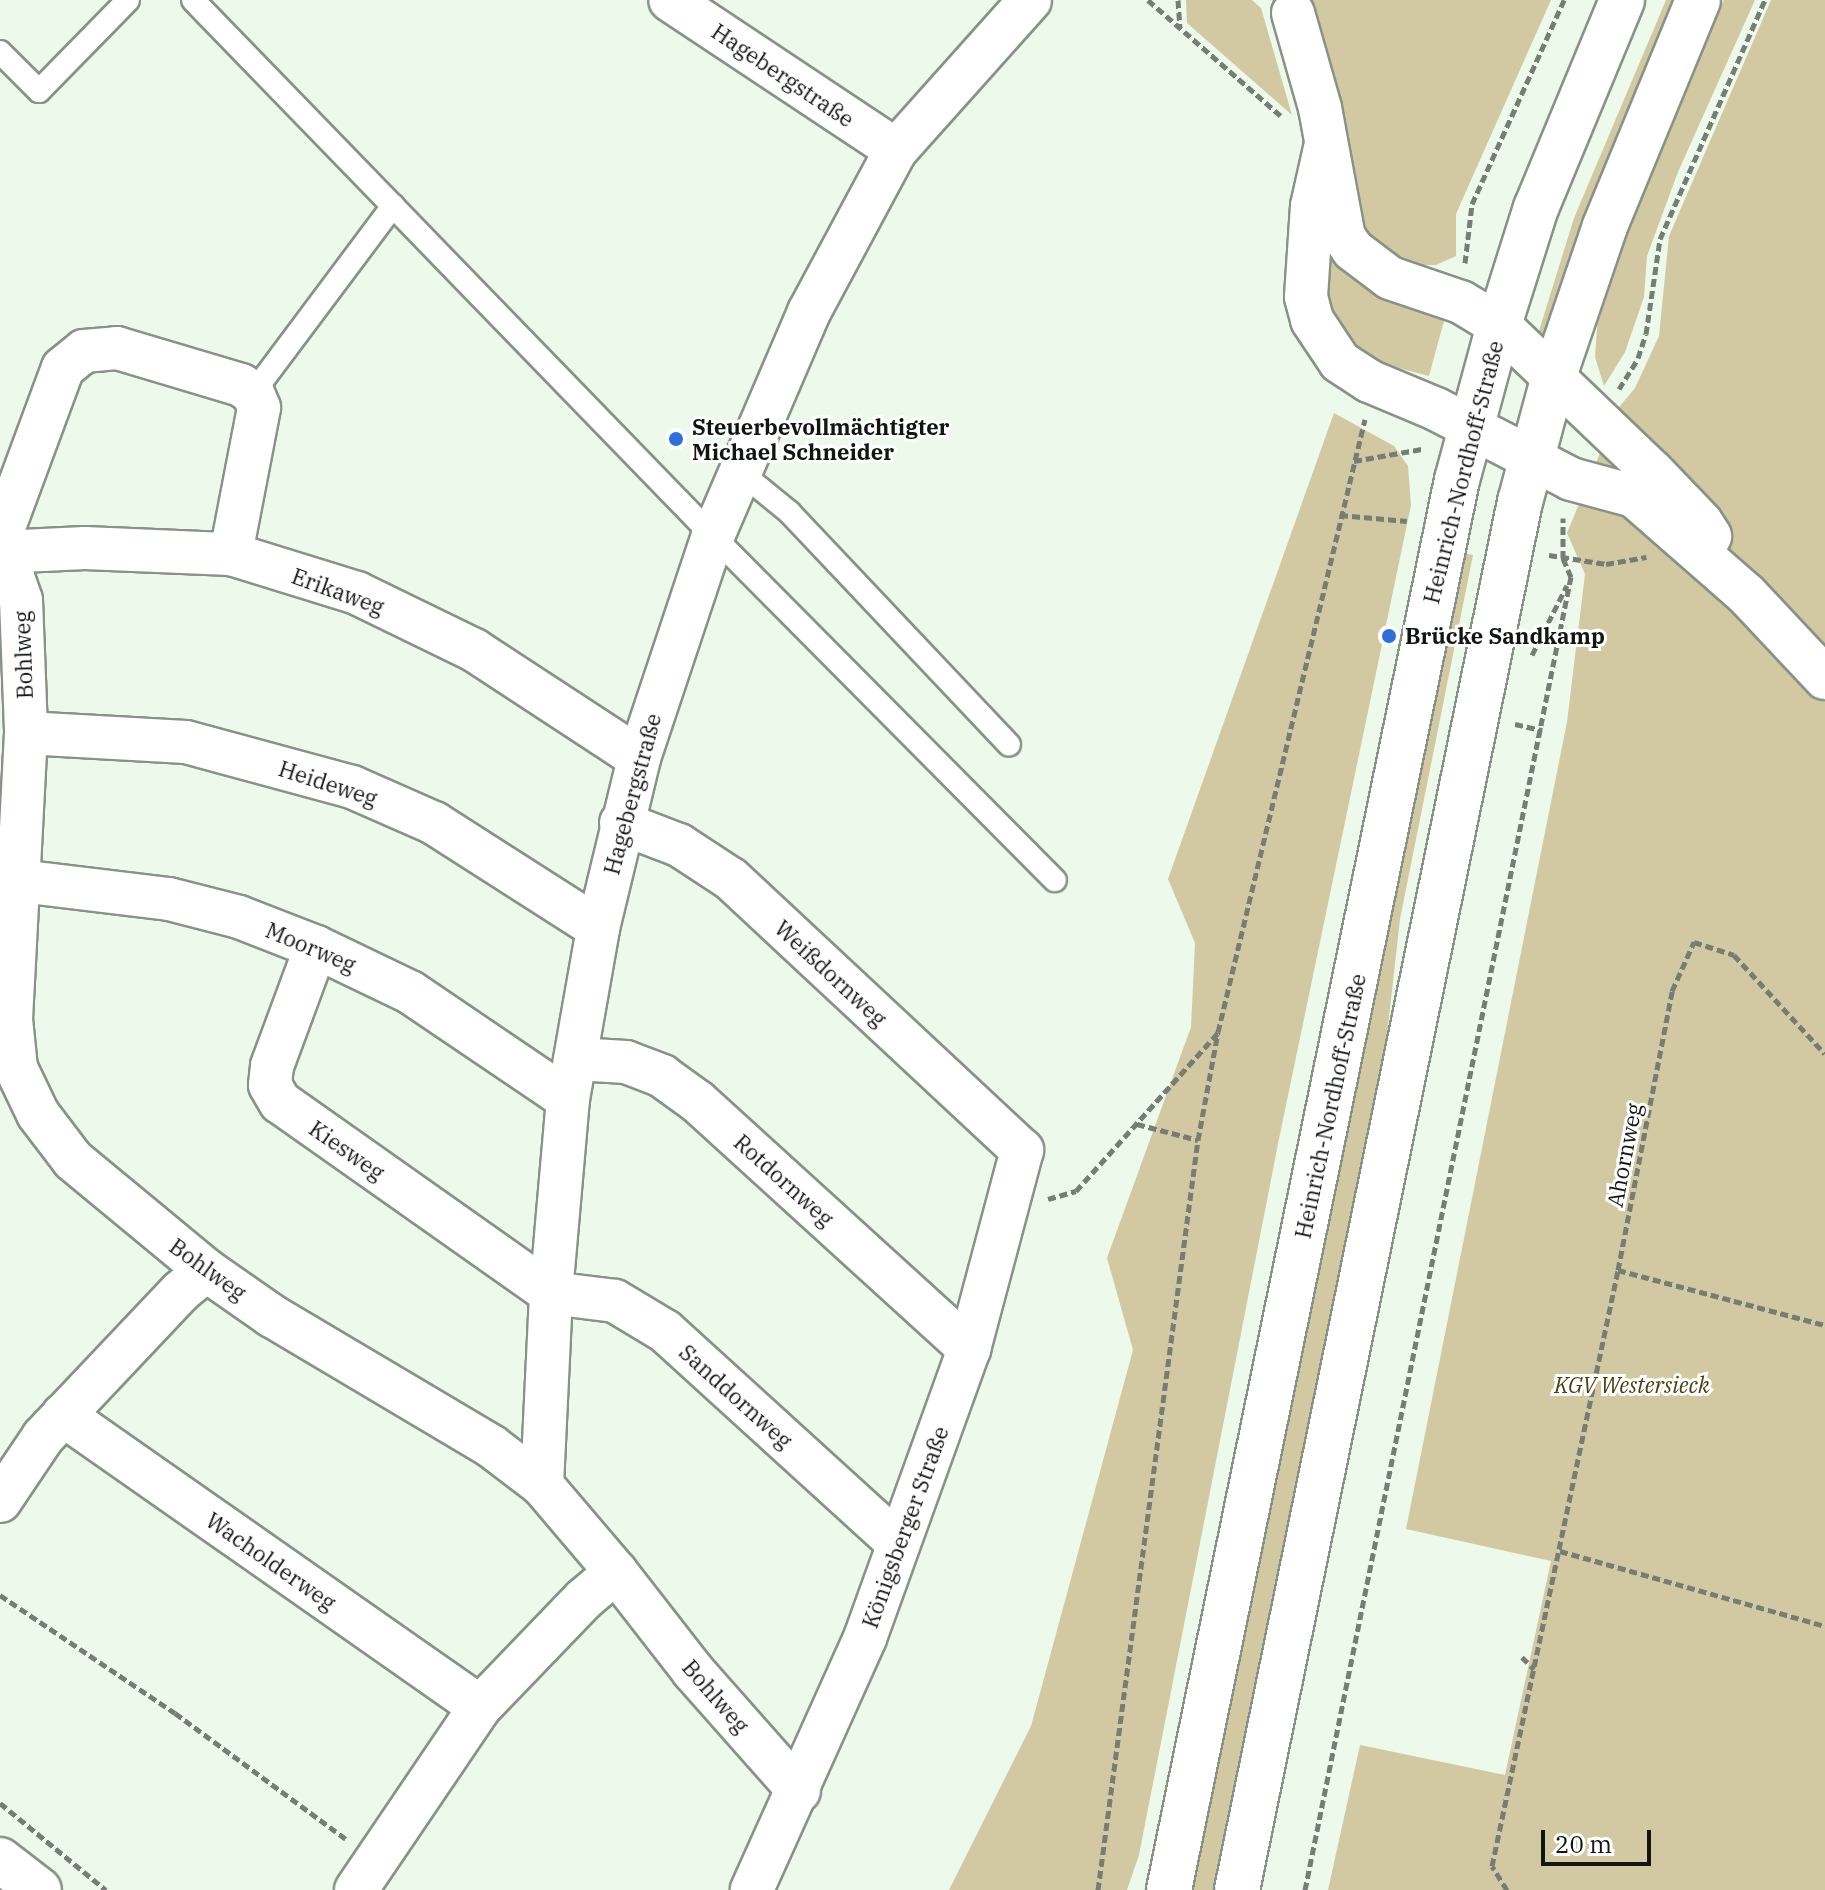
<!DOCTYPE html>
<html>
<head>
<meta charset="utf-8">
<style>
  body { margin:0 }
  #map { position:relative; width:1825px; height:1890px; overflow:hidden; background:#ecf9eb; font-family:"IBM Plex Serif",serif }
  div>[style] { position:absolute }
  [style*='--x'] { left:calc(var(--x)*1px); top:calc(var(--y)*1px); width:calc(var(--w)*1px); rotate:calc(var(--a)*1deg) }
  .green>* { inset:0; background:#d2c9a2 }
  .path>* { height:5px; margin-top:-2.5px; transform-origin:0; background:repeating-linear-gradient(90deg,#757d74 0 8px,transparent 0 12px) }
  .roads { filter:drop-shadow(2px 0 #879386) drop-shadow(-2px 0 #879386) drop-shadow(0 2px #879386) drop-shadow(0 -2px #879386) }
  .service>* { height:22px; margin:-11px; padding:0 11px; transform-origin:11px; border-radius:11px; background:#fff }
  .minor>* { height:42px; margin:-21px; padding:0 21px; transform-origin:21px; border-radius:21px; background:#fff }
  .tertiary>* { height:44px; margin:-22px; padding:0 22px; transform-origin:22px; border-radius:22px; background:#fff }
  .secondary>* { height:44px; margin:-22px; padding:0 22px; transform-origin:22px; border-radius:22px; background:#fff }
  .dots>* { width:22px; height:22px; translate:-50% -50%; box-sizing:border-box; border:4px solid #fff; border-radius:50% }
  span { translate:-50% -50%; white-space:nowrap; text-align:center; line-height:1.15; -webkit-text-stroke:6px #fff; paint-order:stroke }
  .street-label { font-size:22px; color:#121612 }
  .poi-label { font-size:22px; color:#121612; font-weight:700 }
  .left { translate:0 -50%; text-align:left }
  .park-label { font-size:22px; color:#483e10; font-style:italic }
  .scale { position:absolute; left:1541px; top:1830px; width:110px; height:36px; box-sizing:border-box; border:4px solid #121612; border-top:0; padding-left:10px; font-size:24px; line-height:28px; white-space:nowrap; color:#121612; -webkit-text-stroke:6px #fff; paint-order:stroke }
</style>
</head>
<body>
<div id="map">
  <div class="green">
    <div style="clip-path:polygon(1186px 0,1252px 0,1261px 8px,1292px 115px,1187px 23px)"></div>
    <div style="clip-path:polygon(1310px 0,1551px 0,1456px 214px,1456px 256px,1436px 265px,1410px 265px,1384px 253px,1366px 232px)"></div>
    <div style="clip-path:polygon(1666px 0,1676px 0,1583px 220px,1544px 336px,1538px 334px,1574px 218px)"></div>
    <div style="clip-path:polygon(1724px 0,1755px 0,1678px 172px,1647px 256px,1644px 297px,1625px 352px,1604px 386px,1595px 357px,1598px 316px,1621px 243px,1671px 116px)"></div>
    <div style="clip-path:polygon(1771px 0,1825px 0,1825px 1890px,1328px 1890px,1360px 1745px,1505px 1775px,1551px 1561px,1406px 1529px,1567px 722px,1585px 574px,1567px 533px,1619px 407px,1635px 388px,1659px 336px,1669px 236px)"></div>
    <div style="clip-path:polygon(1327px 249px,1361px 285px,1383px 298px,1435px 314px,1444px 321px,1429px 376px,1383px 364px,1366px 354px,1345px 332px,1333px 312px,1327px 290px)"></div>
    <div style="clip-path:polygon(1334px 413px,1394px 446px,1408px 466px,1411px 505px,1279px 1139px,1139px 1855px,1127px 1890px,949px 1890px,1031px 1726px,1133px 1350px,1107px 1258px,1191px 1027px,1195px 943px,1168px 879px)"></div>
    <div style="clip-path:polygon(1464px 553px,1473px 555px,1400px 919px,1383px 1071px,1217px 1890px,1192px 1890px)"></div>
  </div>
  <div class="path">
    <div style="--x:1148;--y:0;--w:176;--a:41.1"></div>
    <div style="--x:1178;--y:0;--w:27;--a:86"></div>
    <div style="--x:1465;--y:263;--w:59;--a:-83.2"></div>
    <div style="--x:1472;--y:204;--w:224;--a:-65.7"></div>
    <div style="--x:1619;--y:389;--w:36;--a:-58"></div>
    <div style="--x:1638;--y:358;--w:25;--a:-72"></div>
    <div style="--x:1646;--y:334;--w:96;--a:-81.6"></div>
    <div style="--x:1660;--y:239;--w:261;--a:-66.3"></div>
    <div style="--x:1354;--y:461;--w:69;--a:-10"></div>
    <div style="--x:1340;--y:515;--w:67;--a:5.1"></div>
    <div style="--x:1549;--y:555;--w:58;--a:9"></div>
    <div style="--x:1606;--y:564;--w:41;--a:-9.9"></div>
    <div style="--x:1532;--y:655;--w:78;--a:-63.4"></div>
    <div style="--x:1515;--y:724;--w:28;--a:13"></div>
    <div style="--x:1137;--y:1124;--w:63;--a:14.7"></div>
    <div style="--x:1048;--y:1199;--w:29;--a:-16"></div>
    <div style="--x:1076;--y:1191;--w:212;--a:-48.1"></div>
    <div style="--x:1618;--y:1270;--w:214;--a:14.9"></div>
    <div style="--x:1560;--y:1551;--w:275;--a:15.8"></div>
    <div style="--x:0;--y:1595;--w:211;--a:34"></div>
    <div style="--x:175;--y:1713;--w:212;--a:36.4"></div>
    <div style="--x:1522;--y:1657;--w:17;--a:45"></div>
    <div style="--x:0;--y:1803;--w:137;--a:39.4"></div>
    <div style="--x:1098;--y:1890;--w:757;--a:-82.41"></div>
    <div style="--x:1198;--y:1140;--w:110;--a:-79.5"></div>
    <div style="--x:1218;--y:1032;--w:630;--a:-76.51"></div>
    <div style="--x:1305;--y:1890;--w:1340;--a:-78.55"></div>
    <div style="--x:1571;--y:577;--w:21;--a:-113"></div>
    <div style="--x:1563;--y:558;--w:40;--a:-90"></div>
    <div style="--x:1507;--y:1890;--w:28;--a:-122"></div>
    <div style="--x:1492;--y:1866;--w:609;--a:-78.06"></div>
    <div style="--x:1618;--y:1270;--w:284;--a:-79"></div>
    <div style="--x:1672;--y:991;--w:54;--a:-65.8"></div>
    <div style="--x:1694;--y:942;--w:42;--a:18"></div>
    <div style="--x:1734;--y:955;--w:134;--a:47.4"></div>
  </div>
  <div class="roads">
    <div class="service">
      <div style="--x:193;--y:0;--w:747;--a:45.87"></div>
      <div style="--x:713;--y:536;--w:485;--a:45.2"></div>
      <div style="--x:0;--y:52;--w:55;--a:45"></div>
      <div style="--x:39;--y:91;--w:127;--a:-45.6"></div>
      <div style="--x:253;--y:393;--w:234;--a:-53.2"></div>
      <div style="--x:740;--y:472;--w:63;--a:39.2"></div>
      <div style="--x:789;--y:512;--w:320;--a:46.6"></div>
    </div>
    <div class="minor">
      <div style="--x:1293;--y:13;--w:99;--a:74.1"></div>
      <div style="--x:1320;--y:108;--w:131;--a:79.5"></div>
      <div style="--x:1344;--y:237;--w:16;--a:55"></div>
      <div style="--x:1353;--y:250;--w:46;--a:37.1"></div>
      <div style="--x:1390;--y:278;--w:75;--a:18.7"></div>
      <div style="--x:1461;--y:302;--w:44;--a:31.2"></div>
      <div style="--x:1499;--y:325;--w:213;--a:43.7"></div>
      <div style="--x:1653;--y:472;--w:69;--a:46.2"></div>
      <div style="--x:1701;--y:522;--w:17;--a:57"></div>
      <div style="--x:1325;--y:148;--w:59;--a:102.6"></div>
      <div style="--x:1312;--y:206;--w:91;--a:93.8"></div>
      <div style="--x:1306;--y:297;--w:24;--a:75"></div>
      <div style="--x:1312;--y:320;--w:50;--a:56.3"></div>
      <div style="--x:1340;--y:362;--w:35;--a:33"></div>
      <div style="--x:1369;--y:381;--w:73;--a:22.7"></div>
      <div style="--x:1436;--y:409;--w:152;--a:27.4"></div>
      <div style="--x:1571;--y:479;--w:65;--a:15.1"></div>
      <div style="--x:1634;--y:496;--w:150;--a:41.2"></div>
      <div style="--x:1747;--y:595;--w:114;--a:46.8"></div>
      <div style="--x:896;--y:150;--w:201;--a:-48.2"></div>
      <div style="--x:0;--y:538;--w:181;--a:-69.7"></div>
      <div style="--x:63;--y:368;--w:27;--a:-39"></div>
      <div style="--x:84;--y:351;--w:33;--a:-5"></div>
      <div style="--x:117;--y:348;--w:129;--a:16.6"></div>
      <div style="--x:241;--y:385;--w:14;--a:34"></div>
      <div style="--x:253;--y:393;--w:16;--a:68"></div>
      <div style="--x:259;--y:408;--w:149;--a:100.9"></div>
      <div style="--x:0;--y:552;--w:85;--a:-2.7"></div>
      <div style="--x:85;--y:548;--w:146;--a:2.4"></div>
      <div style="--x:231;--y:554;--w:132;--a:17.2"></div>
      <div style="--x:357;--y:593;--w:130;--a:26"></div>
      <div style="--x:474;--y:650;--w:197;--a:33.2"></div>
      <div style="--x:0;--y:559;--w:22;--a:54"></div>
      <div style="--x:13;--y:577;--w:24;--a:71"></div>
      <div style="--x:21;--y:600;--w:133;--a:87.8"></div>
      <div style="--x:26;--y:733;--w:286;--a:93"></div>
      <div style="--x:11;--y:1019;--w:49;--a:84.2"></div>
      <div style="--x:16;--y:1068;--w:51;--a:64.4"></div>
      <div style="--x:38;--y:1114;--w:58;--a:52.7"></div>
      <div style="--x:73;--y:1160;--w:173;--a:39.6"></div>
      <div style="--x:206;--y:1270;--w:80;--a:34.9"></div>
      <div style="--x:272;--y:1316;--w:255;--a:30.7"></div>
      <div style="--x:491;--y:1446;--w:64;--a:37.4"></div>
      <div style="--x:542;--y:1485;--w:114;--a:49.6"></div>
      <div style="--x:616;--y:1572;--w:125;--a:52.1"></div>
      <div style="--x:693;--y:1671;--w:160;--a:48.5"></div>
      <div style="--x:26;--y:733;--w:160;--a:3.2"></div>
      <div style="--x:186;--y:742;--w:172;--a:15.2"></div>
      <div style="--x:352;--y:787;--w:90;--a:23.7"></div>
      <div style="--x:434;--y:823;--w:195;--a:32.6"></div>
      <div style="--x:621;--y:823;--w:62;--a:20.8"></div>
      <div style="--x:679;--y:845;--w:62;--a:33.2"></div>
      <div style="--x:731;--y:879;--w:398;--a:43"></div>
      <div style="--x:1022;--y:1150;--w:206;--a:104.9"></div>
      <div style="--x:969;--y:1349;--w:307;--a:109.8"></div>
      <div style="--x:865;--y:1638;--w:276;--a:114.2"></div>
      <div style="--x:20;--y:881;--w:150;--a:6.9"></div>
      <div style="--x:169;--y:899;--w:72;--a:14.4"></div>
      <div style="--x:239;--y:917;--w:83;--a:21.3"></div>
      <div style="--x:316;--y:947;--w:104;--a:25.6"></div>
      <div style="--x:410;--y:992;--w:191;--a:34.1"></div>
      <div style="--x:316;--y:947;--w:127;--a:110.3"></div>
      <div style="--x:272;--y:1066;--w:19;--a:96"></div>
      <div style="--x:270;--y:1085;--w:20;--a:60"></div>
      <div style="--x:280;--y:1102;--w:332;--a:35.2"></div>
      <div style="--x:551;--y:1293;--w:64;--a:7.1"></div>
      <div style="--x:615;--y:1301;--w:58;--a:31"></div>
      <div style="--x:665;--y:1331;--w:315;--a:42.3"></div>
      <div style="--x:576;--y:1059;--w:50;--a:3.4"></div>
      <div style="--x:626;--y:1062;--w:39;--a:21"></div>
      <div style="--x:662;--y:1076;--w:44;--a:35.8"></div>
      <div style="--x:698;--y:1102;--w:367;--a:42.3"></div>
      <div style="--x:63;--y:1415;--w:509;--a:35"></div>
      <div style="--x:480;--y:1707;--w:150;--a:-46.1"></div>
      <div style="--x:584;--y:1599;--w:42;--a:-40.2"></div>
      <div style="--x:542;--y:1485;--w:192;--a:-87.3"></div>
      <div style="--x:551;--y:1293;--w:195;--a:-85"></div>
      <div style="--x:568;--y:1099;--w:174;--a:-80"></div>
      <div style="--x:598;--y:928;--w:175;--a:-76.4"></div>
      <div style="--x:639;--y:758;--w:234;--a:-71.6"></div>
      <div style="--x:713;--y:536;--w:244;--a:-66.8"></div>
      <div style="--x:809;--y:312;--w:184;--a:-61.8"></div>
      <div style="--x:896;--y:150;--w:271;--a:-146.4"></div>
      <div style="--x:0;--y:1501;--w:77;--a:-56.1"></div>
      <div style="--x:43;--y:1437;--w:199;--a:-46.6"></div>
      <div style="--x:180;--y:1292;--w:34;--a:-40"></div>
      <div style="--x:356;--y:1890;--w:221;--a:-55.9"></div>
    </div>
    <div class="tertiary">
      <div style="--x:0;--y:1860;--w:49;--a:37.6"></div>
    </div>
    <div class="secondary">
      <div style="--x:1169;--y:1890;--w:1439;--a:-78.46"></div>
      <div style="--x:1457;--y:480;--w:161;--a:-74.8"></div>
      <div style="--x:1499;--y:325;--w:123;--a:-72.5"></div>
      <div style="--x:1536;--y:208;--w:225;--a:-67.5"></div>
      <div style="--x:1237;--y:1890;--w:1417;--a:-78.48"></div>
      <div style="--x:1520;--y:502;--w:131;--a:-74.9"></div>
      <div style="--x:1554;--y:376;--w:158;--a:-71.2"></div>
      <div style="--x:1605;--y:226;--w:244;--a:-67.6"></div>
    </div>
  </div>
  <div class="dots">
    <div style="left:676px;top:439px;background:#2e6fdc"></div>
    <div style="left:1389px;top:636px;background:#2e6fdc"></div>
  </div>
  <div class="street-label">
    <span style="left:783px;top:75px;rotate:34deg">Hagebergstraße</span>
    <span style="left:1463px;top:472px;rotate:-76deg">Heinrich-Nordhoff-Straße</span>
    <span style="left:338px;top:591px;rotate:20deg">Erikaweg</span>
    <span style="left:23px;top:655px;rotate:-92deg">Bohlweg</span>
    <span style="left:328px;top:783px;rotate:18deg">Heideweg</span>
    <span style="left:632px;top:794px;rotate:-75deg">Hagebergstraße</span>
    <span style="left:311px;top:947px;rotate:23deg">Moorweg</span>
    <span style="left:831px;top:973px;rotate:43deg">Weißdornweg</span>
    <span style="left:1330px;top:1106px;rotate:-78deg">Heinrich-Nordhoff-Straße</span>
    <span style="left:347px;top:1150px;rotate:35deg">Kiesweg</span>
    <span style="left:1624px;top:1155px;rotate:-79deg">Ahornweg</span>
    <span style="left:784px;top:1180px;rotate:42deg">Rotdornweg</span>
    <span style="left:208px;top:1269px;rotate:36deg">Bohlweg</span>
    <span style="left:736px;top:1396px;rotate:42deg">Sanddornweg</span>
    <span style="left:905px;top:1527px;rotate:-70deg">Königsberger Straße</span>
    <span style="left:271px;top:1561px;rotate:35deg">Wacholderweg</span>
    <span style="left:716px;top:1696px;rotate:49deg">Bohlweg</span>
  </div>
  <div class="poi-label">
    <span class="left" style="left:692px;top:439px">Steuerbevollmächtigter<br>Michael Schneider</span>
    <span class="left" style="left:1405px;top:636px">Brücke Sandkamp</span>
  </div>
  <div class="park-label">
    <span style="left:1632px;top:1385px">KGV Westersieck</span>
  </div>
  <div class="scale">20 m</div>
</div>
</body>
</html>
